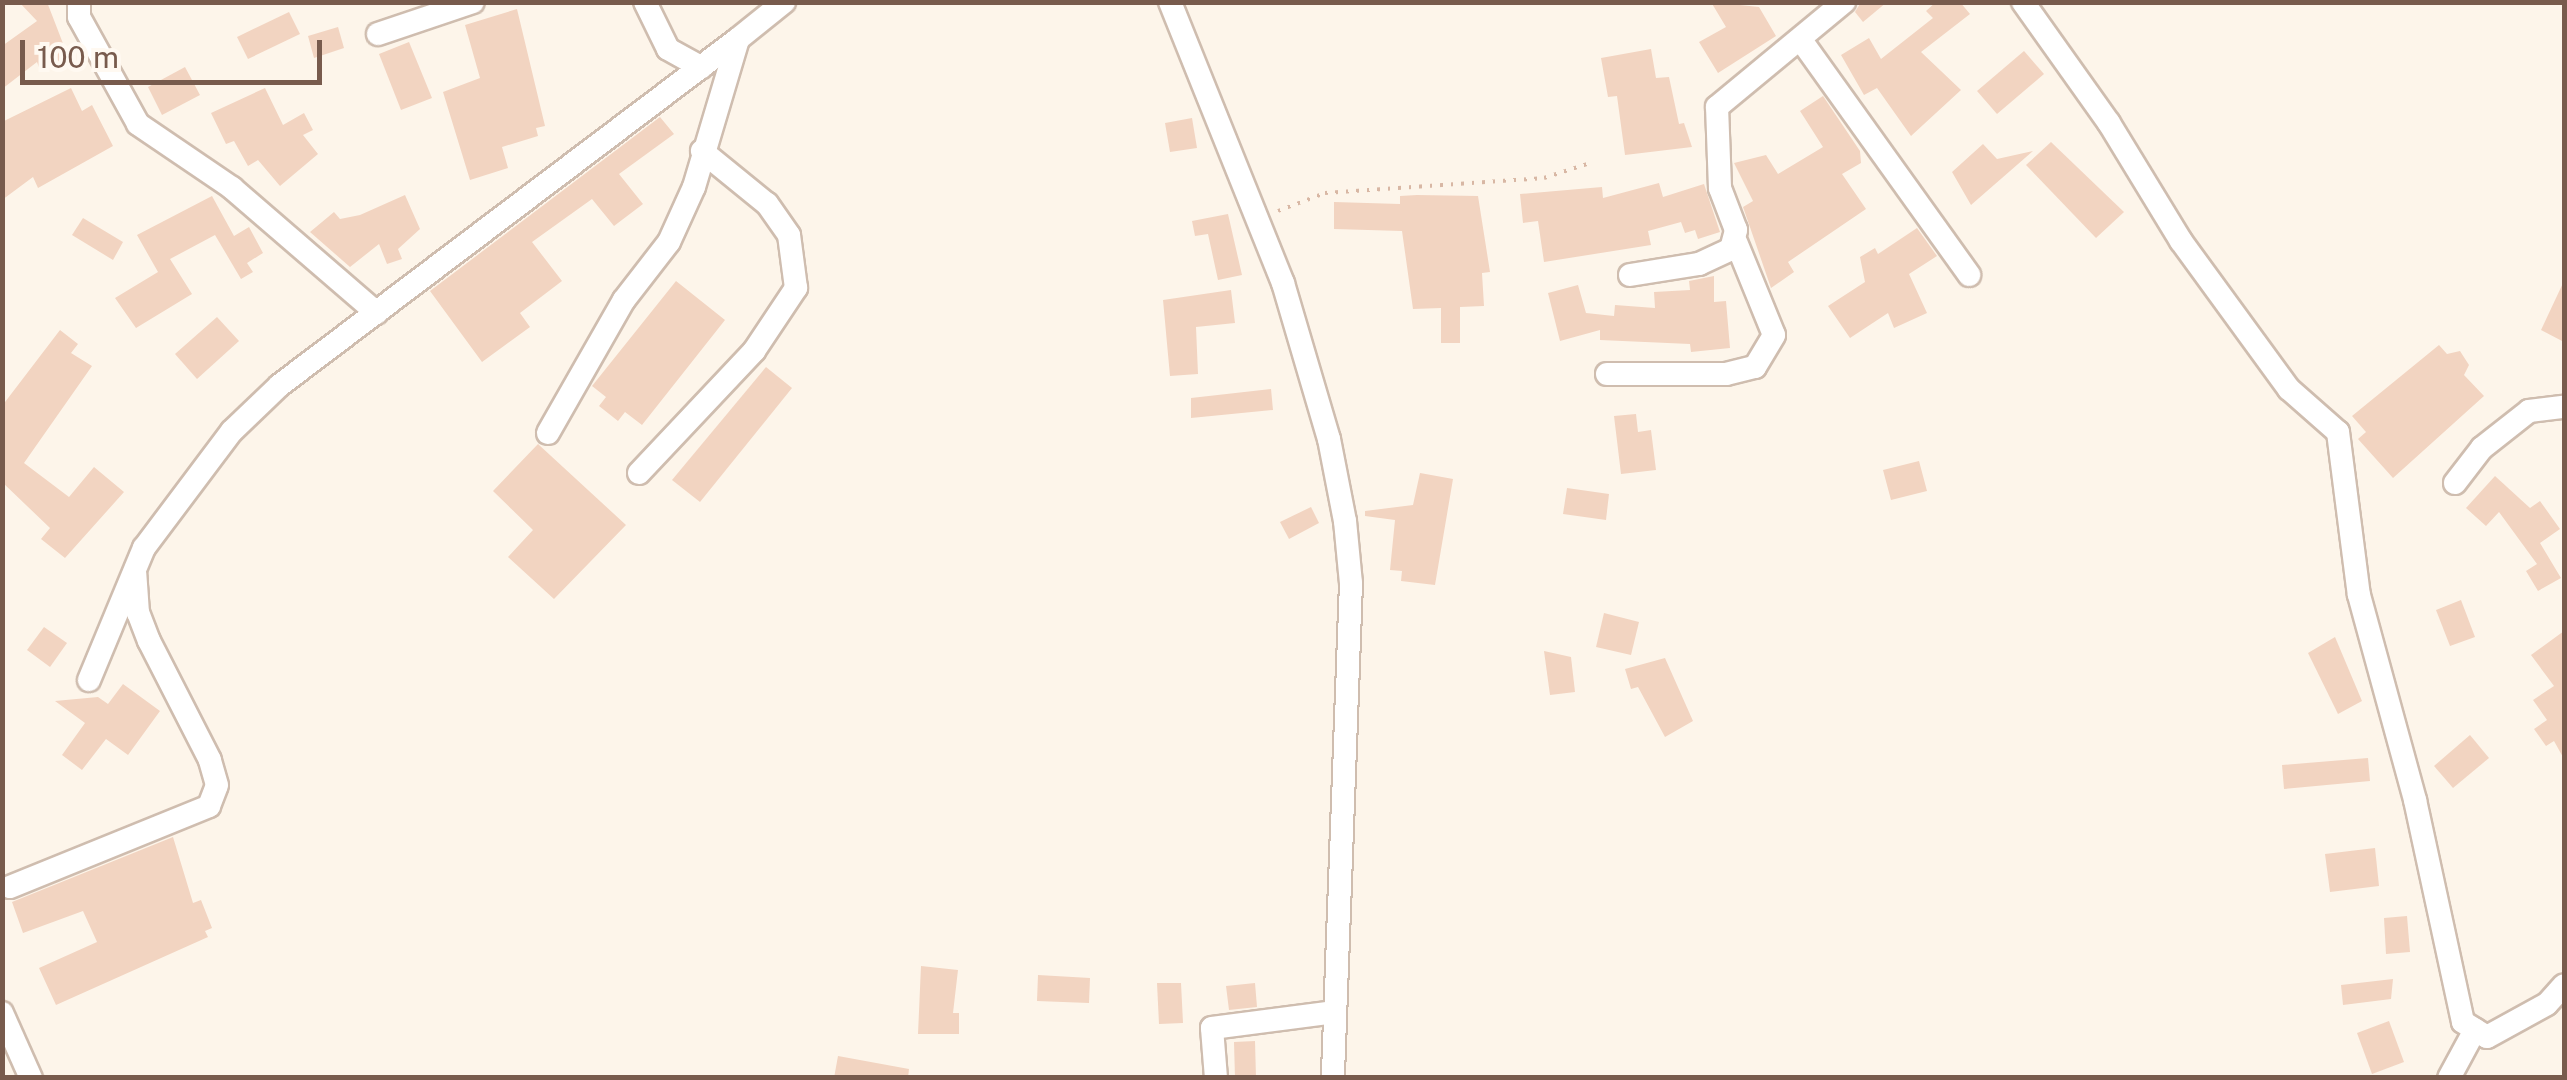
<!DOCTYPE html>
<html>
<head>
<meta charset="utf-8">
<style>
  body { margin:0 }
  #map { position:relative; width:2567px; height:1080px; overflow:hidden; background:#fdf5ea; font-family:"Public Sans",sans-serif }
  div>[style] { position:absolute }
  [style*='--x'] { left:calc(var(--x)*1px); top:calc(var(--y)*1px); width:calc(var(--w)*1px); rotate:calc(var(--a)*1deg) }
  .building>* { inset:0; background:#f2d4c1 }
  .path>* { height:4px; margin-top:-2px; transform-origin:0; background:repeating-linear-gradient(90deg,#d8b7a4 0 2.5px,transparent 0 10.5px) }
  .roads { filter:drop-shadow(2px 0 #cfbdaf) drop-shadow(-2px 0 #cfbdaf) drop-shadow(0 2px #cfbdaf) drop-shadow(0 -2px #cfbdaf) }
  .street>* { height:22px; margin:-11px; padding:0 11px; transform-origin:11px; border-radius:11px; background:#fff }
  span { translate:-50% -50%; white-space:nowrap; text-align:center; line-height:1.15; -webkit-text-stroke:8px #fff9f1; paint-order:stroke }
  .frame { position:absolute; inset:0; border:5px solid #785b4d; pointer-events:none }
  .scale { position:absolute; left:20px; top:40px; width:302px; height:45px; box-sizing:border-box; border:5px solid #785b4d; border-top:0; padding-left:12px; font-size:30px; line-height:35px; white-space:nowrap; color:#785b4d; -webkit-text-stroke:8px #fff9f1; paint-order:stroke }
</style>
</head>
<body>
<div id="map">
  <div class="building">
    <div style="clip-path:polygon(19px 2px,47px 2px,69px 59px,40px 70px,37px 62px,2px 89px,2px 46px,37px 21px)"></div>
    <div style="clip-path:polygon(1711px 2px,1759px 7px,1776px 36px,1718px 73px,1699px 42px,1726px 27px)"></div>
    <div style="clip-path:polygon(1887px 2px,1863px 22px,1855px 12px,1861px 2px)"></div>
    <div style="clip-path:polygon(1936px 2px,1960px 2px,1970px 14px,1921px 52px,1961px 90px,1911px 136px,1877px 88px,1864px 95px,1841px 55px,1869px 38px,1881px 59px,1933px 18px,1926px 11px)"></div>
    <div style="clip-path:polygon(517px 9px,545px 126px,536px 128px,538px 136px,502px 147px,508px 168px,470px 180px,443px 92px,480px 78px,465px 25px)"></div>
    <div style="clip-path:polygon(289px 12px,300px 34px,248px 59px,237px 37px)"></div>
    <div style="clip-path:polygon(338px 27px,344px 48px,314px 58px,308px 36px)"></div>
    <div style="clip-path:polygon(409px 42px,432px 98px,401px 110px,379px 54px)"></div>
    <div style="clip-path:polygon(1651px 49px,1656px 78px,1669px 77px,1679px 124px,1684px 123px,1692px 147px,1625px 155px,1617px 96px,1608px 97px,1601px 58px)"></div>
    <div style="clip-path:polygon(2024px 51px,2044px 74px,1997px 114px,1977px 91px)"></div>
    <div style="clip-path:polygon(185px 67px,200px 95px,162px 115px,148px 87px)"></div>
    <div style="clip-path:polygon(71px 88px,82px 111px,92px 105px,113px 146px,38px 188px,33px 177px,2px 200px,2px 122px)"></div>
    <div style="clip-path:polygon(265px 88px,283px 125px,304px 113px,313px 130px,303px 135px,318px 154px,280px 186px,258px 160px,248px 166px,234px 141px,226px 144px,211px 113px)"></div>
    <div style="clip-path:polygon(1823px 96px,1860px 151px,1861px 163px,1842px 174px,1866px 209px,1788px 262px,1794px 272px,1771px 288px,1743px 207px,1753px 201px,1734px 163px,1766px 155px,1778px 174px,1823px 147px,1800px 111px)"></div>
    <div style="clip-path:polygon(660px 117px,674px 134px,619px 174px,643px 204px,614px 226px,592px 199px,532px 242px,562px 281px,520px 313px,530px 327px,482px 362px,430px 291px)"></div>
    <div style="clip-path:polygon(1192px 118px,1197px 148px,1170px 152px,1165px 123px)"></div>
    <div style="clip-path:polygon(2051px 142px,2124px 212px,2096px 238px,2026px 165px)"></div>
    <div style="clip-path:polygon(1983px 144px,1997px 159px,2033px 151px,1971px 205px,1952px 172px)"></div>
    <div style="clip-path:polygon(1659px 183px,1663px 197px,1704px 184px,1720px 232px,1698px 239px,1695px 230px,1685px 233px,1681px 222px,1648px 231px,1651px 245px,1544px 262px,1538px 221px,1523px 223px,1520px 194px,1602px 187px,1603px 198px)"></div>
    <div style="clip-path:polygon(405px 195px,420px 229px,398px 249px,402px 259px,387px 264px,379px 244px,350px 267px,310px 232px,334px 212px,340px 219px,360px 215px)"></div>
    <div style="clip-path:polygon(1417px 195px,1478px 196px,1490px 272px,1482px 273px,1484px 306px,1460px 307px,1460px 343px,1441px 343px,1441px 308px,1413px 309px,1402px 231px,1334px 229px,1334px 202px,1400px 204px,1400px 196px)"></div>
    <div style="clip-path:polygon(212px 196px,234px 236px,249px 227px,263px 253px,247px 263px,253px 272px,241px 279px,215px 235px,170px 259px,192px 294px,136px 328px,115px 298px,158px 272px,137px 235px)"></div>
    <div style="clip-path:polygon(1228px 214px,1242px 275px,1218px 280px,1208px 234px,1195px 236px,1192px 221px)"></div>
    <div style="clip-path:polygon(83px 218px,123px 242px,113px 260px,72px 235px)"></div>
    <div style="clip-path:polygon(1917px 228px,1937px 256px,1909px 274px,1927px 313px,1894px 328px,1888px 313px,1850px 338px,1828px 306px,1865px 282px,1860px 257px,1875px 248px,1878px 254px)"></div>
    <div style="clip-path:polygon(1714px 276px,1714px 302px,1726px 301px,1730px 348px,1691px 352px,1690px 344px,1600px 340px,1600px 330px,1560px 341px,1548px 293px,1578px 285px,1586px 313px,1614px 316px,1615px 305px,1655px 308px,1654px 292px,1690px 290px,1689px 281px)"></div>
    <div style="clip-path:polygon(676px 281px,725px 320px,642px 425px,625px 412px,618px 421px,599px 406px,606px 397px,592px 386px)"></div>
    <div style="clip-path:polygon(2564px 281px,2564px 342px,2541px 330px)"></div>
    <div style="clip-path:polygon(1231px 290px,1235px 323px,1196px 327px,1198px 374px,1170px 376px,1163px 300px)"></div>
    <div style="clip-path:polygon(217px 317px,239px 341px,197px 379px,175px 354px)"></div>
    <div style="clip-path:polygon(60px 330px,78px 344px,71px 353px,92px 366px,24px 463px,69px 497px,94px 467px,124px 492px,65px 558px,41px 539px,50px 528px,2px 482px,2px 406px)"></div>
    <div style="clip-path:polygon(2439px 345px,2447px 354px,2460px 351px,2469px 365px,2464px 375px,2484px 396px,2393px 478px,2358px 439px,2366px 432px,2352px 416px)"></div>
    <div style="clip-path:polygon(766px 367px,792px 388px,700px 502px,672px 480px)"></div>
    <div style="clip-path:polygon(1271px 389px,1273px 410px,1191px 418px,1191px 398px)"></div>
    <div style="clip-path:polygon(1636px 414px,1638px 432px,1651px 430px,1656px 470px,1621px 474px,1614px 416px)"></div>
    <div style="clip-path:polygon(538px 444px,626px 525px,554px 599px,508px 557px,533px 530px,493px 491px)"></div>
    <div style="clip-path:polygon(1919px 461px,1927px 491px,1891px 500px,1883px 470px)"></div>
    <div style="clip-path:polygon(1420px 473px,1453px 479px,1435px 585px,1401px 581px,1402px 571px,1390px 570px,1395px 520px,1365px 516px,1365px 511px,1413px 505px)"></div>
    <div style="clip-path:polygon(2495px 476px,2530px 508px,2540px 501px,2560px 529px,2540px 543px,2561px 578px,2538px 591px,2526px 571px,2537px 564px,2499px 512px,2486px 526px,2466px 508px)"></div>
    <div style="clip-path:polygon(1567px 488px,1609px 494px,1606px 520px,1563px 514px)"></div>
    <div style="clip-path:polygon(1311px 507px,1319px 523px,1289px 539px,1280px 522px)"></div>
    <div style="clip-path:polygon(2461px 600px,2475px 637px,2450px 646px,2436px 610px)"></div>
    <div style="clip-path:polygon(1604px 613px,1639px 622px,1631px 655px,1596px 647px)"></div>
    <div style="clip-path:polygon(44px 627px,67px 643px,50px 667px,27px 650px)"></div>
    <div style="clip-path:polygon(2564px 631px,2564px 759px,2554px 741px,2546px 746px,2534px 729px,2547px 720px,2533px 700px,2554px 686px,2531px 655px)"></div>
    <div style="clip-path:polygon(2335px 637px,2362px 701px,2338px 714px,2308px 653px)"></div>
    <div style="clip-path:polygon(1544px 651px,1571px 657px,1575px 692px,1550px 695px)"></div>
    <div style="clip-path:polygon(1665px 658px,1693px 721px,1665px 737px,1638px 687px,1631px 689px,1625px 669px)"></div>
    <div style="clip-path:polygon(123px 684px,160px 711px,128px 755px,106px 739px,82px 770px,62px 755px,85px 723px,55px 701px,98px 697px,108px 704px)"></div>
    <div style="clip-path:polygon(2470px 735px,2489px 758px,2453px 788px,2434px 766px)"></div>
    <div style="clip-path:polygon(2368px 758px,2370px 781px,2284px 789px,2282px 765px)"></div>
    <div style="clip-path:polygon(173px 837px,193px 903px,201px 900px,212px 928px,205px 931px,208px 937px,56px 1005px,39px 968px,97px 942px,83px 911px,23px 933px,12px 902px)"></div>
    <div style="clip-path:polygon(2375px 848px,2379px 886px,2330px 892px,2325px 854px)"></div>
    <div style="clip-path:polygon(2407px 916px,2410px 952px,2386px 954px,2384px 918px)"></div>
    <div style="clip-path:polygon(921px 966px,958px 970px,953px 1013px,959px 1013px,959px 1034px,918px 1034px)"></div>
    <div style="clip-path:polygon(1038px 975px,1090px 978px,1089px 1003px,1037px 1001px)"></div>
    <div style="clip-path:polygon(2393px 979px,2391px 999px,2343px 1005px,2341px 985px)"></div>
    <div style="clip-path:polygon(1157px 983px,1181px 983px,1183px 1023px,1159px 1024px)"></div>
    <div style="clip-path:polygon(1255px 983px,1257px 1007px,1229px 1010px,1226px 986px)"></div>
    <div style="clip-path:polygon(2389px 1021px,2404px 1062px,2372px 1074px,2357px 1033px)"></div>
    <div style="clip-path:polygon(1255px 1041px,1256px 1078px,1235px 1078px,1234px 1042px)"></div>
    <div style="clip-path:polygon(838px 1056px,909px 1069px,908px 1078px,834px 1078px)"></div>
  </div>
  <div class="path">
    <div style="--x:1278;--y:211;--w:50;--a:-21"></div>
    <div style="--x:1325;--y:193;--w:220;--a:-3.9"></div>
    <div style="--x:1544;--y:178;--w:45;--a:-18"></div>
  </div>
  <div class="roads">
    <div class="street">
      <div style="--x:79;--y:2;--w:15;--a:90"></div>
      <div style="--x:79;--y:17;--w:122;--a:61.1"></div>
      <div style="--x:138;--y:124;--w:114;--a:34.2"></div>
      <div style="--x:232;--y:188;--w:191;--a:40.8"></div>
      <div style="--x:645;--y:2;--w:52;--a:63.9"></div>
      <div style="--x:668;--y:49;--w:38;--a:29"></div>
      <div style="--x:1170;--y:2;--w:303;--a:68.1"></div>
      <div style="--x:1283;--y:283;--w:163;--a:73.6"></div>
      <div style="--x:1329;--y:439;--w:84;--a:79"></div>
      <div style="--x:1345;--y:521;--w:62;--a:84.5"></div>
      <div style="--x:1351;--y:583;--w:495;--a:92.1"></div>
      <div style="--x:2023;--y:2;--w:148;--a:54.6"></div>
      <div style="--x:2109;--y:123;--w:138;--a:58.6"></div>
      <div style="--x:2181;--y:241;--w:183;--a:53.9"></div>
      <div style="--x:2289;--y:389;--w:65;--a:41.3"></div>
      <div style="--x:2338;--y:432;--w:164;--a:82.7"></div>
      <div style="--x:2359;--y:595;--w:213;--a:74.7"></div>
      <div style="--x:2415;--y:800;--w:227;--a:77.8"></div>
      <div style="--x:2463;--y:1022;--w:28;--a:32"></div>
      <div style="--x:2487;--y:1037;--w:68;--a:-28.8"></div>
      <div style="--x:2547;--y:1004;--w:25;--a:-48"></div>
      <div style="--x:378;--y:34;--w:100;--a:-18.6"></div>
      <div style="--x:1801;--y:40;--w:289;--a:54.4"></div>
      <div style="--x:1630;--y:275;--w:70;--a:-9.1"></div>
      <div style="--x:1699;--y:264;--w:35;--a:-25"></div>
      <div style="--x:1731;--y:249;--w:20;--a:-75"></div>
      <div style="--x:1736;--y:230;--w:45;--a:-110.9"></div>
      <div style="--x:1720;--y:188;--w:81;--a:-92.1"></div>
      <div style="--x:1717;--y:107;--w:165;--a:-39.6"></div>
      <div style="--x:1607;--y:374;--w:119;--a:0"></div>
      <div style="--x:1726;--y:374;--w:30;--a:-14"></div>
      <div style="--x:1755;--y:367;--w:37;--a:-59"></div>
      <div style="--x:1774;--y:335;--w:100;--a:-112.2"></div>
      <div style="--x:548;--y:433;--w:153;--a:-60.3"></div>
      <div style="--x:624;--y:300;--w:73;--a:-52.2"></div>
      <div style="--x:669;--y:242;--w:60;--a:-65.6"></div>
      <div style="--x:694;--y:187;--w:154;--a:-73.4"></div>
      <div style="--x:738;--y:39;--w:59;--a:-38.8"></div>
      <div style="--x:639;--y:473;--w:168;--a:-46.7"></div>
      <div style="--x:754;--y:351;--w:76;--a:-56.3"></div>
      <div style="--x:796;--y:288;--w:53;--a:-97.5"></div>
      <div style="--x:789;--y:235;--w:38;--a:-125"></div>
      <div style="--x:767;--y:204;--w:84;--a:-140.8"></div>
      <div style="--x:2455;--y:483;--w:44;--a:-52.4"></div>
      <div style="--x:2482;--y:448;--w:60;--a:-38.2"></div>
      <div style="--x:2529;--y:411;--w:35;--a:-7"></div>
      <div style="--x:89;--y:680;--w:143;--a:-67.4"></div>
      <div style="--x:144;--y:548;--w:146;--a:-53.1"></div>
      <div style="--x:232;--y:431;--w:66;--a:-43.8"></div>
      <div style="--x:280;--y:385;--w:574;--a:-37.07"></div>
      <div style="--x:10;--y:887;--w:215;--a:-22.1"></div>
      <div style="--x:209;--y:806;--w:22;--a:-69"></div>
      <div style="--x:217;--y:785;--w:26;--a:-106"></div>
      <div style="--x:210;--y:760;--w:134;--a:-117.1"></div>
      <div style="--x:149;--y:641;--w:30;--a:-111"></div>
      <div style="--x:138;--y:613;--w:39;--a:-94"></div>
      <div style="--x:2;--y:1013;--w:71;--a:66"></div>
      <div style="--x:1216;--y:1078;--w:50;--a:-94.6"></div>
      <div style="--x:1212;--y:1028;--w:124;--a:-7.4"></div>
      <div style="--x:2449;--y:1078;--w:55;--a:-61.6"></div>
    </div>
  </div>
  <div class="frame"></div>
  <div class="scale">100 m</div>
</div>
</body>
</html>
